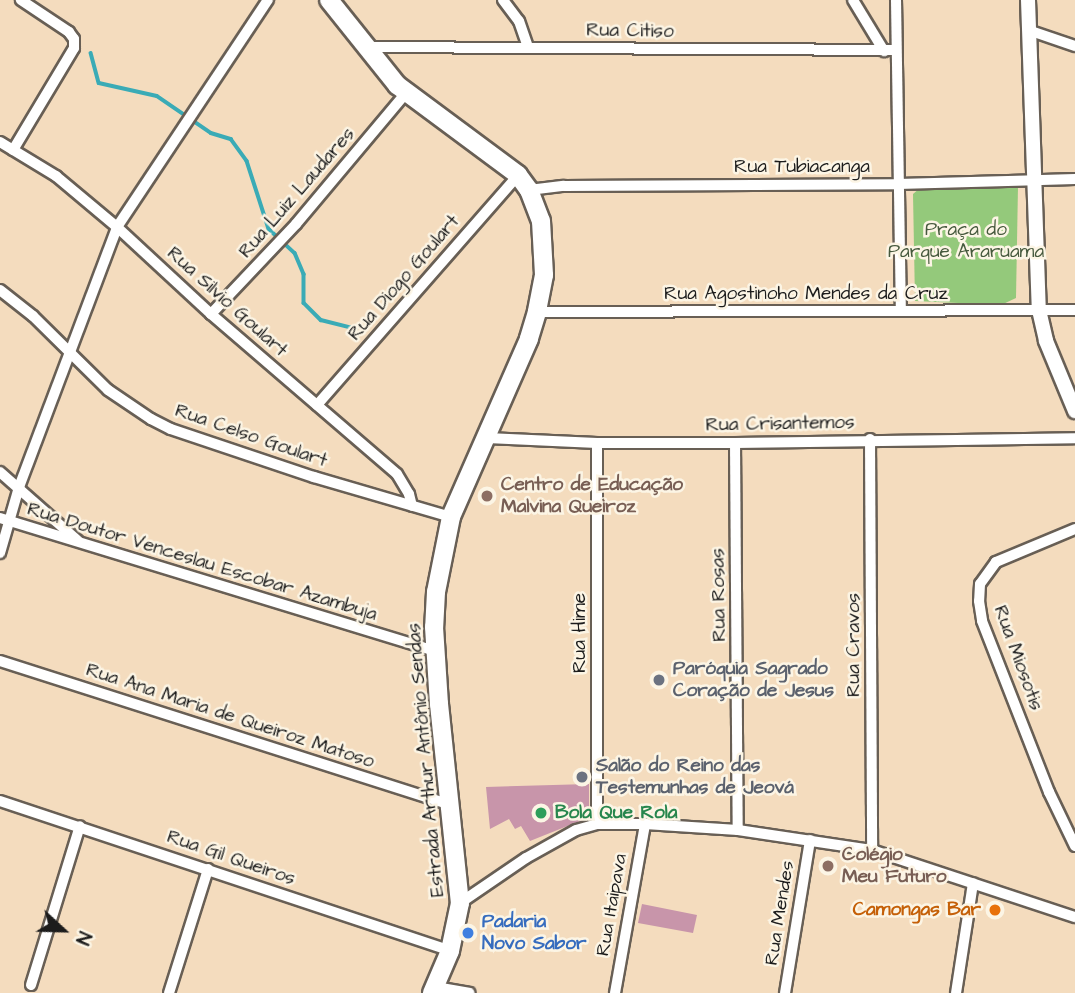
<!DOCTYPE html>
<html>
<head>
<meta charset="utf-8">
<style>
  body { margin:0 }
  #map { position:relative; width:1075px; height:993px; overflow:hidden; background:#f4dcbe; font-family:"Architects Daughter",sans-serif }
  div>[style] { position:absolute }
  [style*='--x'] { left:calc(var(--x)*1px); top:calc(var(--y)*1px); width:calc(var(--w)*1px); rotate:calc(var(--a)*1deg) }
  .green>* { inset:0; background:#94c97b }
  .stream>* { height:3.5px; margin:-1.75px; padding:0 1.75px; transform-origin:1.75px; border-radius:1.75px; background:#3aabb6 }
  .building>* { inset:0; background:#c895aa }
  .roads { filter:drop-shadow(2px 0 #685f55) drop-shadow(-2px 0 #685f55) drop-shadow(0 2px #685f55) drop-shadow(0 -2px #685f55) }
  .minor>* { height:10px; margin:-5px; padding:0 5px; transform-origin:5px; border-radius:5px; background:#fff }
  .tertiary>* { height:14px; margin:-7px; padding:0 7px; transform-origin:7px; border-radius:7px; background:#fff }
  .primary>* { height:18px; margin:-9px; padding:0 9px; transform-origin:9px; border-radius:9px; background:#fff }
  .dots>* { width:19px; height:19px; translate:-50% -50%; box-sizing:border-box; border:4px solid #fcf5e5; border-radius:50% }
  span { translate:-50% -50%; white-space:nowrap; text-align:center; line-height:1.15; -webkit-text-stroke:5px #fcf5e5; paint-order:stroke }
  .street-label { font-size:19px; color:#1c1c1c }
  .park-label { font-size:19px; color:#46593d }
  .education-label { font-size:19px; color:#785e54; font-weight:700 }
  .left { translate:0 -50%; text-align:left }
  .worship-label { font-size:19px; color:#5b616d; font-weight:700 }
  .leisure-label { font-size:19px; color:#27864d; font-weight:700 }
  .food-label { font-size:19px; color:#c56008; font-weight:700 }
  .right { translate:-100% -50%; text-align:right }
  .shop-label { font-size:19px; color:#366cbe; font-weight:700 }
  .north { position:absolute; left:28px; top:895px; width:70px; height:70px; -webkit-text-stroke:5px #fcf5e5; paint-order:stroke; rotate:112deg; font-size:19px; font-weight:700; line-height:28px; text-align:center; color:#1c1c1c }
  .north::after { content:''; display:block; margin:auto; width:24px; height:32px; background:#1c1c1c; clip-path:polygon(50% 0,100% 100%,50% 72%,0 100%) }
</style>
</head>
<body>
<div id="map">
  <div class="green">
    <div style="clip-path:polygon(1018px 186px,1016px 298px,1001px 305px,915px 301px,913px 194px,920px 188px)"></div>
  </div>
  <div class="stream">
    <div style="--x:91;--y:53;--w:31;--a:75"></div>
    <div style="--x:99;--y:83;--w:59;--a:12.6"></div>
    <div style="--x:157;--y:96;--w:65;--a:34.4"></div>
    <div style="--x:211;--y:133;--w:21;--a:17"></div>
    <div style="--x:231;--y:139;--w:27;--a:54"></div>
    <div style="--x:247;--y:161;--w:71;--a:72.1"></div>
    <div style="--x:269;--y:229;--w:35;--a:43"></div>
    <div style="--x:295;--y:253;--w:23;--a:67"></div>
    <div style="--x:304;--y:274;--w:29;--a:90"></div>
    <div style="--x:304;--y:303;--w:24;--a:45"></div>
    <div style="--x:321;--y:320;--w:36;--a:14"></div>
  </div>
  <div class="building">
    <div style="clip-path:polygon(589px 784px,589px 817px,585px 819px,530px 841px,521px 826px,515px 829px,509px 819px,490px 829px,486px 787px)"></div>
    <div style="clip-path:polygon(642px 904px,697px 915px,693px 933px,638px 923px)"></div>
  </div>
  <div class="roads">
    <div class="minor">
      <div style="--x:503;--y:0;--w:26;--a:53"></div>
      <div style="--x:519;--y:21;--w:28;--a:71"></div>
      <div style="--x:853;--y:0;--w:60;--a:58.7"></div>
      <div style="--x:896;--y:0;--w:311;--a:89.1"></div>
      <div style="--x:1028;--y:30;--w:50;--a:18.8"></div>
      <div style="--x:364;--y:47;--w:532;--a:0.32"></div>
      <div style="--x:0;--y:142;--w:66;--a:31.3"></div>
      <div style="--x:56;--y:176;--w:80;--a:39.9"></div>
      <div style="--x:117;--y:227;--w:128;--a:42.8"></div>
      <div style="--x:211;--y:314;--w:245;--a:40.7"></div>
      <div style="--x:397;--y:474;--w:23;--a:59"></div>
      <div style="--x:409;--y:494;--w:12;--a:76"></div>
      <div style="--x:13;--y:150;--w:119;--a:-59.1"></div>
      <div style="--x:74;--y:48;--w:9;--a:-90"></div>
      <div style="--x:74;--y:39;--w:9;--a:-126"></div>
      <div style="--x:69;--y:32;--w:58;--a:-146.3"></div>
      <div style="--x:529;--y:190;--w:35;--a:-7"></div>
      <div style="--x:564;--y:186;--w:334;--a:-0.3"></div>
      <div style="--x:898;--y:184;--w:177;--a:-1.6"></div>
      <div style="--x:0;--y:290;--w:42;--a:38.2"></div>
      <div style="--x:33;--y:316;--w:105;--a:44.6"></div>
      <div style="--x:108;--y:390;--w:52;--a:34"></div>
      <div style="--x:151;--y:419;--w:22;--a:27"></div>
      <div style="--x:171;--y:429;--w:151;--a:18.6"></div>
      <div style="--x:314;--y:477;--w:143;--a:16.3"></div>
      <div style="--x:537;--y:312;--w:538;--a:-0.21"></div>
      <div style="--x:211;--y:314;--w:124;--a:-46.6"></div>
      <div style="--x:296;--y:224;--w:171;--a:-50"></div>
      <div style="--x:317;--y:405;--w:305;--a:-48.8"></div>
      <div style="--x:487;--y:438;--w:110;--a:2.6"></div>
      <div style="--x:597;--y:443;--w:138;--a:0"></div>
      <div style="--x:735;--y:443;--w:340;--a:-0.8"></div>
      <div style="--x:870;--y:439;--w:411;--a:89.7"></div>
      <div style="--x:597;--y:443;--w:381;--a:90"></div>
      <div style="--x:735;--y:443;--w:387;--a:89.6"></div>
      <div style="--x:0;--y:472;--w:103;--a:41.4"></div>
      <div style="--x:0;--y:518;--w:455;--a:17"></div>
      <div style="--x:1075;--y:529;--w:86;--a:157.3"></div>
      <div style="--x:996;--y:562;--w:27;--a:126"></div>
      <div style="--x:980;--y:584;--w:17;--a:93"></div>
      <div style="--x:979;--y:601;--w:20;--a:81"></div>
      <div style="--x:982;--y:621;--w:184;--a:68.6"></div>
      <div style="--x:1049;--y:792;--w:60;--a:64.3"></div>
      <div style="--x:0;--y:553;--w:69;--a:-73.9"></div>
      <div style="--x:19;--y:487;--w:278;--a:-69.3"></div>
      <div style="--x:117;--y:227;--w:273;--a:-56.4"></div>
      <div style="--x:0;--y:661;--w:471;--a:17.7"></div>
      <div style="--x:0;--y:801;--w:474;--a:18.4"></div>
      <div style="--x:460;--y:903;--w:80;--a:-34.3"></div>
      <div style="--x:526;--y:858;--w:57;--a:-29.2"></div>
      <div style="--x:576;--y:830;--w:22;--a:-16"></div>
      <div style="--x:597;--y:824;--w:48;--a:0"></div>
      <div style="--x:645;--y:824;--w:93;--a:3.7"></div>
      <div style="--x:738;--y:830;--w:135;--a:8.5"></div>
      <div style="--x:872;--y:850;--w:214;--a:18.3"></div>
      <div style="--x:31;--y:985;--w:166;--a:-72.9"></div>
      <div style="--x:436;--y:987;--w:34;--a:10"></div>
      <div style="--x:169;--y:993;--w:130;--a:-72.5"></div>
      <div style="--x:615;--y:993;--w:172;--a:-79.9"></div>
      <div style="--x:785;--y:993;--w:155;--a:-80.7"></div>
      <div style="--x:956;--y:993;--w:111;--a:-81.2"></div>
    </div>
    <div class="tertiary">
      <div style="--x:1028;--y:0;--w:310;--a:88"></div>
      <div style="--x:1039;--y:310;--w:32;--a:77"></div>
      <div style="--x:1046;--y:341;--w:76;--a:67.5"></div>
    </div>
    <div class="primary">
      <div style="--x:329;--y:0;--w:109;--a:51.3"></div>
      <div style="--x:397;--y:85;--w:151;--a:36.6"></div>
      <div style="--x:518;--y:175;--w:19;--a:54"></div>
      <div style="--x:529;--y:190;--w:33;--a:69"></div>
      <div style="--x:541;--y:221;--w:54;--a:86.8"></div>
      <div style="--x:544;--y:275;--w:38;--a:101"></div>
      <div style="--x:537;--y:312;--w:28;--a:107"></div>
      <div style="--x:529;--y:339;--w:194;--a:113.7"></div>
      <div style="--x:451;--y:517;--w:76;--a:101.3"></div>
      <div style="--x:436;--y:592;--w:35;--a:93"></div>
      <div style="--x:434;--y:627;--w:77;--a:86.3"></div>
      <div style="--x:439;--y:704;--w:200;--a:84"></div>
      <div style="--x:460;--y:903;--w:49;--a:101.8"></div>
      <div style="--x:450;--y:951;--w:46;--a:113.2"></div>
    </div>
  </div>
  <div class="dots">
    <div style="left:487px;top:496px;background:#8d6e63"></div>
    <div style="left:659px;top:680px;background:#6b7280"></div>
    <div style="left:582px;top:777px;background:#6b7280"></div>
    <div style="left:541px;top:813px;background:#2e9e5b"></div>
    <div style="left:828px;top:866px;background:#8d6e63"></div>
    <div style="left:995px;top:910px;background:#e8710a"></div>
    <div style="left:468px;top:933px;background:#3f7fe0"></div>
  </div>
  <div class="street-label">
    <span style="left:630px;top:31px;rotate:1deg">Rua Citiso</span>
    <span style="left:802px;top:167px">Rua Tubiacanga</span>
    <span style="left:297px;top:193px;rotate:-49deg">Rua Luiz Laudares</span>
    <span style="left:404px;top:278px;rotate:-49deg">Rua Diogo Goulart</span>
    <span style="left:806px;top:294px">Rua Agostinoho Mendes da Cruz</span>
    <span style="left:227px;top:302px;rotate:42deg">Rua Silvio Goulart</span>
    <span style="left:780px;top:424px;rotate:-1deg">Rua Crisantemos</span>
    <span style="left:251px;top:436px;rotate:19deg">Rua Celso Goulart</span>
    <span style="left:202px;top:562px;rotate:17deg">Rua Doutor Venceslau Escobar Azambuja</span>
    <span style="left:719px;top:595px;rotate:-91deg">Rua Rosas</span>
    <span style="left:580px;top:633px;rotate:-90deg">Rua Hime</span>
    <span style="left:854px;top:645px;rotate:-90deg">Rua Cravos</span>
    <span style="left:1018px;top:658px;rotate:70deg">Rua Miosotis</span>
    <span style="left:230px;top:716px;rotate:18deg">Rua Ana Maria de Queiroz Matoso</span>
    <span style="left:426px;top:760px;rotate:-95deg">Estrada Arthur Antônio Sendas</span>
    <span style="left:231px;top:858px;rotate:19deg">Rua Gil Queiros</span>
    <span style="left:612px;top:905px;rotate:-80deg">Rua Itaipava</span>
    <span style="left:780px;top:913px;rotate:-81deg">Rua Mendes</span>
  </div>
  <div class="park-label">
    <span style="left:966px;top:241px">Praça do<br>Parque Araruama</span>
  </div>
  <div class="education-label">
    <span class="left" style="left:501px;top:496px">Centro de Educação<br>Malvina Queiroz</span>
    <span class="left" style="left:842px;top:866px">Colégio<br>Meu Futuro</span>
  </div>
  <div class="worship-label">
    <span class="left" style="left:673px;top:680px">Paróquia Sagrado<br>Coração de Jesus</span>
    <span class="left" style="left:596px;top:777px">Salão do Reino das<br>Testemunhas de Jeová</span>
  </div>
  <div class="leisure-label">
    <span class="left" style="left:555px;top:813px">Bola Que Rola</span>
  </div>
  <div class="food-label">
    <span class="right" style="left:981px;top:910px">Camongas Bar</span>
  </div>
  <div class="shop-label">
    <span class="left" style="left:482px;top:933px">Padaria<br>Novo Sabor</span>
  </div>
  <div class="north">N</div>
</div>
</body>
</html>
